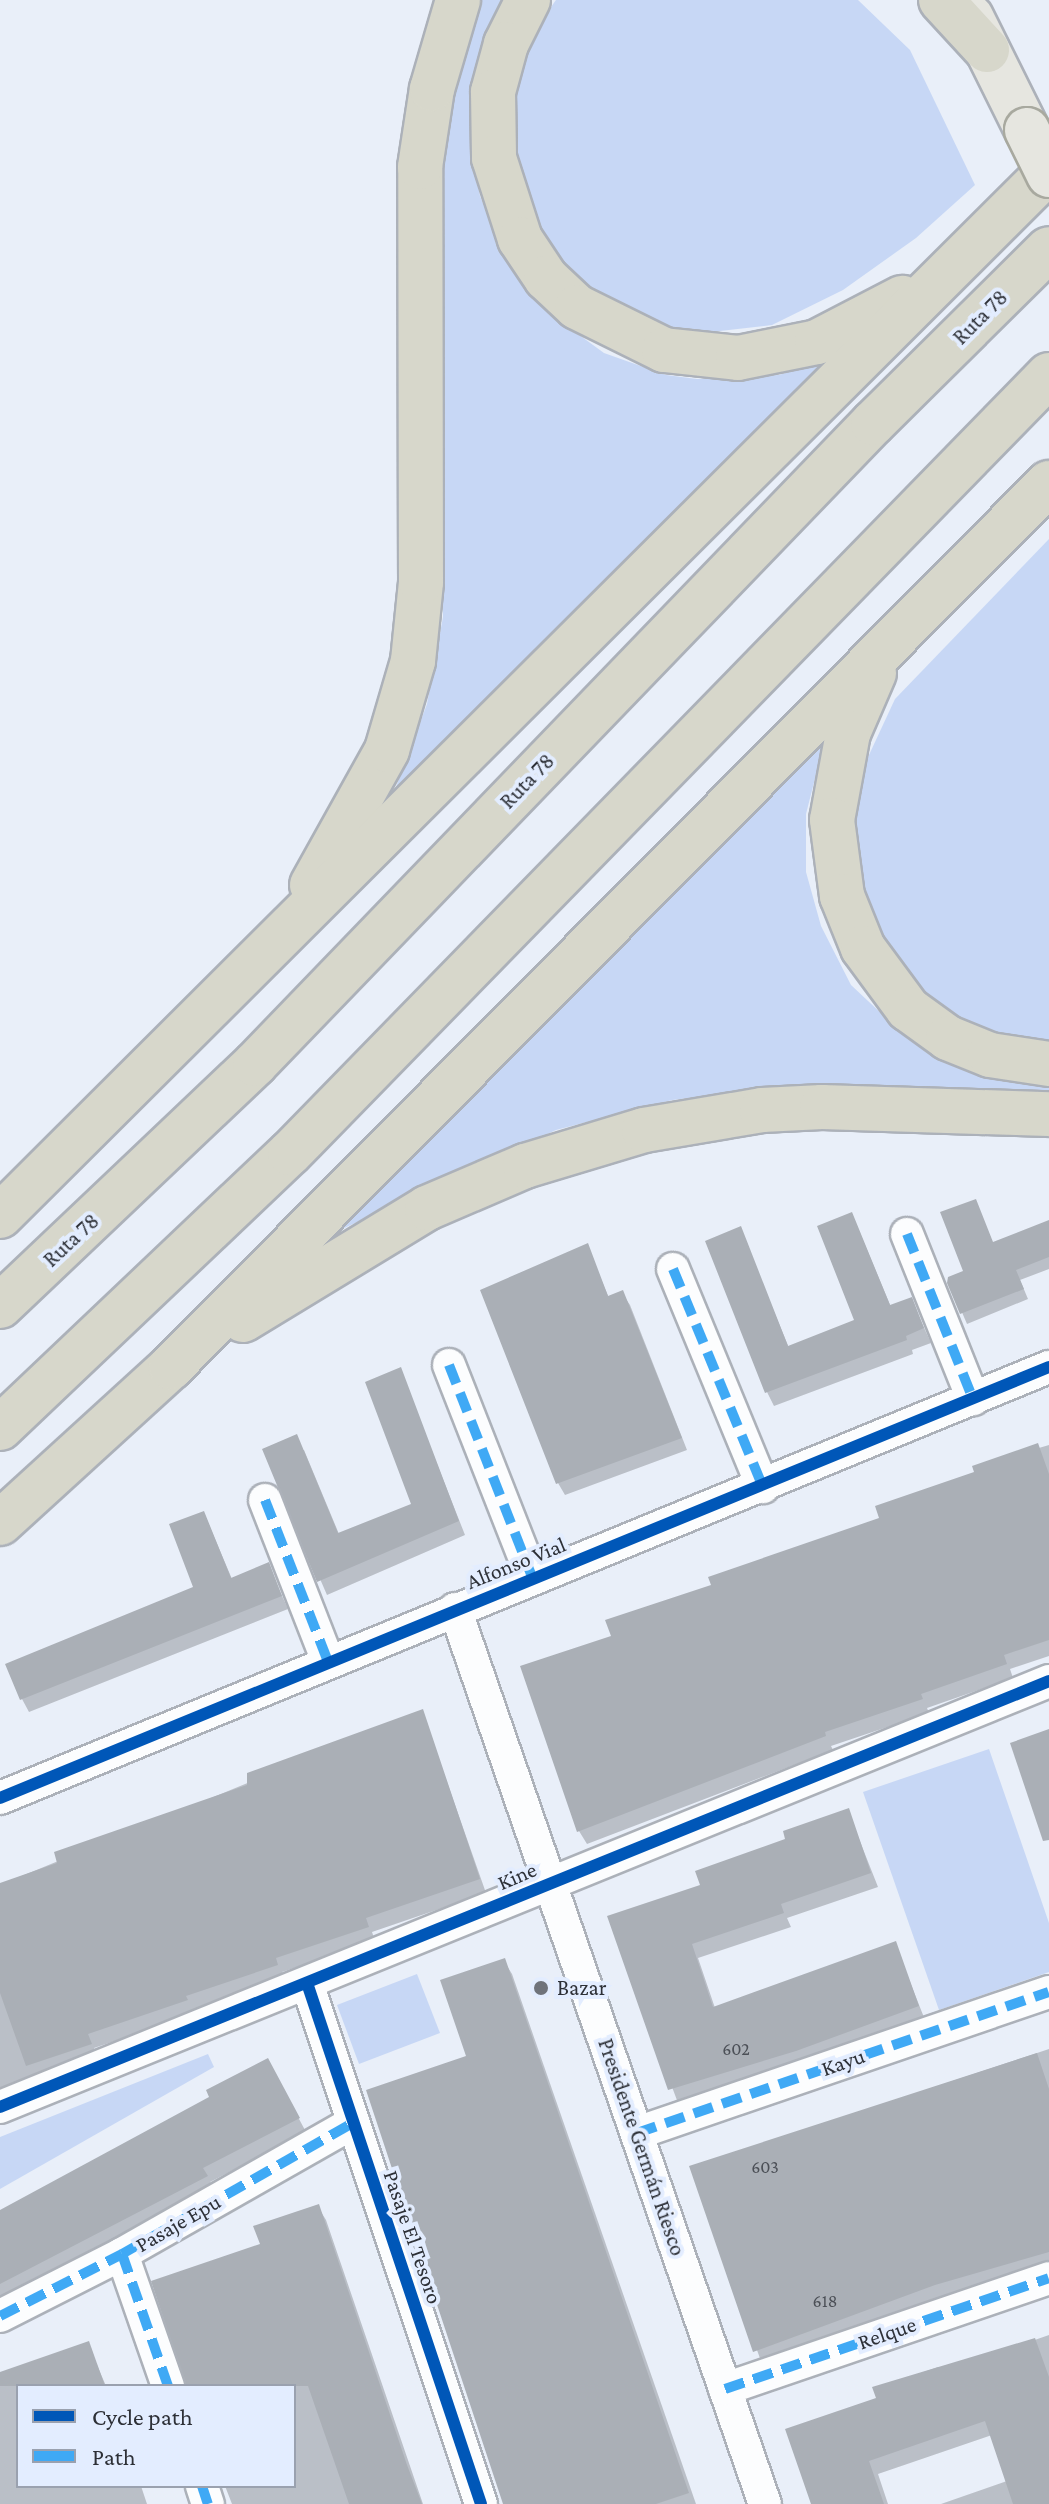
<!DOCTYPE html>
<html>
<head>
<meta charset="utf-8">
<style>
  body { margin:0 }
  #map { position:relative; width:1049px; height:2504px; overflow:hidden; background:#e9eff9; font-family:"Crimson Pro",serif }
  div>[style] { position:absolute }
  [style*='--x'] { left:calc(var(--x)*1px); top:calc(var(--y)*1px); width:calc(var(--w)*1px); rotate:calc(var(--a)*1deg) }
  .green>* { inset:0; background:#c7d7f5 }
  .shadow>* { inset:0; background:#0003 }
  .building>* { inset:0; background:#aaafb6 }
  .roads { filter:drop-shadow(2px 0 #acb1b9) drop-shadow(-2px 0 #acb1b9) drop-shadow(0 2px #acb1b9) drop-shadow(0 -2px #acb1b9) }
  .minor>* { height:32px; margin:-16px; padding:0 16px; transform-origin:16px; border-radius:16px; background:#fcfdfe }
  .primary>* { height:44px; margin:-22px; padding:0 22px; transform-origin:22px; border-radius:22px; background:#e6e6e0 }
  .motorway>* { height:44px; margin:-22px; padding:0 22px; transform-origin:22px; border-radius:22px; background:#d7d7cb }
  .bridges { filter:drop-shadow(2px 0 #a8a99f) drop-shadow(-2px 0 #a8a99f) drop-shadow(0 2px #a8a99f) drop-shadow(0 -2px #a8a99f) }
  .primary-bridge>* { height:44px; margin:-22px; padding:0 22px; transform-origin:22px; border-radius:22px; background:#e6e6e0 }
  .quiet>* { height:10px; margin-top:-5px; transform-origin:0; background:repeating-linear-gradient(90deg,#3fa9f5 0 20px,transparent 0 30px) }
  .cycleway>* { height:12px; margin:-6px; padding:0 6px; transform-origin:6px; border-radius:6px; background:#0057b8 }
  .dots>* { width:22px; height:22px; translate:-50% -50%; box-sizing:border-box; border:4px solid #e3edff; border-radius:50% }
  span { translate:-50% -50%; white-space:nowrap; text-align:center; line-height:1.15; -webkit-text-stroke:8px #e3edff; paint-order:stroke }
  .number-label { font-size:18px; color:#4c5057 }
  .number-label span { -webkit-text-stroke-width:0 }
  .street-label { font-size:22px; color:#2d3037 }
  .poi-label { font-size:22px; color:#2d3037 }
  .left { translate:0 -50%; text-align:left }
  .legend { position:absolute; left:16px; top:2384px; width:280px; height:104px; box-sizing:border-box; background:#e3edff; border:2px solid #9aa1af; margin:0; padding:10px 14px; list-style:none; font-size:24px; color:#2d3037 }
  .legend li { display:flex; align-items:center; gap:16px; height:40px }
  .legend b { width:40px; border:2px solid #9aa1af }
</style>
</head>
<body>
<div id="map">
  <div class="green">
    <div style="clip-path:polygon(476px 0,505px 0,473px 95px,470px 146px,480px 196px,500px 244px,560px 321px,604px 353px,666px 375px,697px 379px,779px 375px,847px 353px,386px 814px,427px 704px,443px 617px,440px 168px,444px 122px)"></div>
    <div style="clip-path:polygon(556px 0,858px 0,910px 50px,975px 185px,916px 238px,843px 290px,772px 325px,676px 336px,595px 315px,507px 203px,513px 61px)"></div>
    <div style="clip-path:polygon(1049px 539px,1049px 1045px,1002px 1039px,940px 1011px,872px 935px,851px 836px,862px 770px,895px 699px)"></div>
    <div style="clip-path:polygon(825px 739px,806px 814px,806px 872px,821px 926px,851px 985px,900px 1031px,937px 1053px,1049px 1083px,1049px 1098px,789px 1086px,672px 1100px,556px 1130px,325px 1237px)"></div>
    <div style="clip-path:polygon(989px 1749px,1049px 1923px,1049px 1972px,939px 2010px,863px 1792px)"></div>
    <div style="clip-path:polygon(417px 1974px,440px 2033px,359px 2064px,337px 2005px)"></div>
    <div style="clip-path:polygon(208px 2054px,214px 2067px,0 2189px,0 2137px)"></div>
  </div>
  <div class="shadow">
    <div style="clip-path:polygon(975px 1201px,993px 1244px,1049px 1223px,1049px 1269px,1020px 1280px,1028px 1299px,967px 1324px,949px 1282px,965px 1272px)"></div>
    <div style="clip-path:polygon(852px 1214px,891px 1307px,911px 1299px,931px 1343px,912px 1350px,913px 1354px,774px 1406px,767px 1392px,740px 1229px,789px 1348px,857px 1321px)"></div>
    <div style="clip-path:polygon(587px 1246px,609px 1298px,622px 1293px,630px 1305px,687px 1450px,565px 1495px,558px 1483px)"></div>
    <div style="clip-path:polygon(400px 1370px,465px 1535px,327px 1595px,264px 1450px,304px 1450px,339px 1534px,413px 1506px)"></div>
    <div style="clip-path:polygon(1049px 1445px,1049px 1656px,1010px 1669px,1013px 1678px,927px 1708px,929px 1713px,831px 1746px,833px 1750px,587px 1844px,579px 1831px,613px 1637px,713px 1587px,882px 1519px,977px 1473px,974px 1467px)"></div>
    <div style="clip-path:polygon(204px 1513px,232px 1579px,268px 1565px,288px 1609px,29px 1712px,22px 1699px,196px 1588px)"></div>
    <div style="clip-path:polygon(422px 1711px,486px 1893px,372px 1932px,375px 1941px,282px 1972px,284px 1979px,192px 2010px,194px 2014px,94px 2048px,98px 2058px,0 2091px,0 1885px)"></div>
    <div style="clip-path:polygon(848px 1811px,878px 1887px,787px 1918px,791px 1927px,698px 1958px,715px 2008px,895px 1944px,925px 2020px,678px 2103px,609px 1918px,703px 1886px)"></div>
    <div style="clip-path:polygon(504px 1961px,512px 1974px,696px 2504px,508px 2504px,469px 2057px)"></div>
    <div style="clip-path:polygon(1049px 2049px,1049px 2268px,762px 2364px,692px 2168px)"></div>
    <div style="clip-path:polygon(275px 2074px,306px 2132px,210px 2182px,214px 2190px,0 2305px,0 2216px)"></div>
    <div style="clip-path:polygon(318px 2207px,326px 2220px,423px 2504px,232px 2504px,225px 2486px,294px 2486px,294px 2386px,190px 2386px,262px 2245px)"></div>
    <div style="clip-path:polygon(1049px 2335px,1049px 2504px,941px 2504px,1007px 2481px,992px 2435px,878px 2474px,888px 2504px,814px 2504px,878px 2399px,875px 2389px,938px 2367px,941px 2373px)"></div>
    <div style="clip-path:polygon(88px 2344px,106px 2386px,18px 2386px,18px 2486px,141px 2486px,147px 2504px,0 2504px,0 2373px)"></div>
  </div>
  <div class="building">
    <div style="clip-path:polygon(976px 1199px,993px 1242px,1049px 1220px,1049px 1257px,1016px 1270px,1024px 1289px,960px 1314px,947px 1283px,948px 1277px,963px 1271px,940px 1212px)"></div>
    <div style="clip-path:polygon(852px 1212px,890px 1305px,912px 1297px,924px 1328px,906px 1336px,907px 1340px,765px 1393px,705px 1241px,741px 1226px,788px 1346px,854px 1320px,817px 1226px)"></div>
    <div style="clip-path:polygon(588px 1243px,608px 1296px,623px 1290px,682px 1438px,556px 1484px,480px 1290px)"></div>
    <div style="clip-path:polygon(401px 1367px,459px 1521px,317px 1582px,262px 1449px,297px 1434px,338px 1533px,411px 1504px,365px 1382px)"></div>
    <div style="clip-path:polygon(1038px 1443px,1049px 1474px,1049px 1640px,1004px 1655px,1007px 1664px,921px 1694px,923px 1699px,825px 1732px,826px 1736px,577px 1832px,520px 1666px,611px 1636px,605px 1620px,711px 1585px,708px 1577px,879px 1518px,875px 1506px,974px 1472px,972px 1466px)"></div>
    <div style="clip-path:polygon(204px 1511px,231px 1578px,269px 1562px,282px 1596px,20px 1700px,5px 1664px,193px 1587px,169px 1524px)"></div>
    <div style="clip-path:polygon(423px 1709px,480px 1879px,366px 1918px,369px 1927px,276px 1958px,278px 1965px,186px 1996px,188px 2000px,88px 2034px,92px 2044px,26px 2066px,0 1993px,0 1883px,57px 1863px,54px 1852px,247px 1785px,247px 1773px)"></div>
    <div style="clip-path:polygon(1049px 1729px,1049px 1840px,1043px 1841px,1010px 1743px)"></div>
    <div style="clip-path:polygon(849px 1808px,871px 1873px,781px 1904px,784px 1913px,692px 1944px,713px 2007px,896px 1941px,919px 2006px,796px 2051px,668px 2090px,607px 1916px,700px 1885px,695px 1871px,785px 1839px,783px 1831px)"></div>
    <div style="clip-path:polygon(505px 1958px,689px 2493px,656px 2504px,503px 2504px,366px 2090px,466px 2056px,440px 1980px)"></div>
    <div style="clip-path:polygon(1037px 2053px,1049px 2089px,1049px 2252px,935px 2285px,753px 2352px,689px 2166px)"></div>
    <div style="clip-path:polygon(268px 2058px,300px 2118px,203px 2168px,208px 2176px,0 2284px,0 2210px,209px 2097px,206px 2090px)"></div>
    <div style="clip-path:polygon(319px 2204px,407px 2465px,422px 2504px,349px 2504px,308px 2386px,186px 2386px,151px 2281px,260px 2244px,253px 2226px)"></div>
    <div style="clip-path:polygon(1035px 2338px,1049px 2377px,1049px 2504px,1013px 2504px,985px 2421px,869px 2461px,884px 2504px,811px 2504px,785px 2429px,876px 2398px,872px 2387px)"></div>
    <div style="clip-path:polygon(89px 2341px,105px 2386px,0 2386px,0 2372px)"></div>
  </div>
  <div class="roads">
    <div class="minor">
      <div style="--x:907;--y:1234;--w:178;--a:68.2"></div>
      <div style="--x:673;--y:1269;--w:236;--a:67.6"></div>
      <div style="--x:449;--y:1365;--w:228;--a:68.6"></div>
      <div style="--x:265;--y:1500;--w:174;--a:68.7"></div>
      <div style="--x:455;--y:1609;--w:947;--a:70.9"></div>
      <div style="--x:0;--y:1798;--w:1134;--a:-22.34"></div>
      <div style="--x:307;--y:1983;--w:549;--a:71.53"></div>
      <div style="--x:0;--y:2107;--w:1132;--a:-22.1"></div>
      <div style="--x:637;--y:2133;--w:435;--a:-18.9"></div>
      <div style="--x:122;--y:2254;--w:140;--a:70.8"></div>
      <div style="--x:0;--y:2316;--w:137;--a:-26.9"></div>
      <div style="--x:122;--y:2254;--w:266;--a:-29.6"></div>
      <div style="--x:725;--y:2389;--w:342;--a:-18.9"></div>
      <div style="--x:202;--y:2486;--w:19;--a:72"></div>
    </div>
    <div class="primary">
      <div style="--x:971;--y:17;--w:126;--a:63.6"></div>
    </div>
    <div class="motorway">
      <div style="--x:528;--y:0;--w:49;--a:116.6"></div>
      <div style="--x:506;--y:44;--w:50;--a:105.2"></div>
      <div style="--x:493;--y:92;--w:66;--a:89.1"></div>
      <div style="--x:494;--y:158;--w:85;--a:72.2"></div>
      <div style="--x:520;--y:239;--w:47;--a:56.3"></div>
      <div style="--x:546;--y:278;--w:42;--a:43.1"></div>
      <div style="--x:577;--y:307;--w:97;--a:26.3"></div>
      <div style="--x:664;--y:350;--w:74;--a:6.2"></div>
      <div style="--x:738;--y:358;--w:81;--a:-11.4"></div>
      <div style="--x:817;--y:342;--w:96;--a:-27.4"></div>
      <div style="--x:941;--y:0;--w:68;--a:47.4"></div>
      <div style="--x:874;--y:673;--w:65;--a:113.4"></div>
      <div style="--x:848;--y:733;--w:88;--a:100.4"></div>
      <div style="--x:832;--y:820;--w:77;--a:82.5"></div>
      <div style="--x:842;--y:896;--w:56;--a:68"></div>
      <div style="--x:863;--y:948;--w:76;--a:53.6"></div>
      <div style="--x:908;--y:1009;--w:49;--a:35.9"></div>
      <div style="--x:948;--y:1038;--w:45;--a:22"></div>
      <div style="--x:990;--y:1055;--w:60;--a:8.7"></div>
      <div style="--x:312;--y:885;--w:154;--a:-60.9"></div>
      <div style="--x:387;--y:750;--w:93;--a:-73.7"></div>
      <div style="--x:413;--y:661;--w:79;--a:-84.2"></div>
      <div style="--x:421;--y:582;--w:415;--a:-90.1"></div>
      <div style="--x:420;--y:167;--w:79;--a:-81.3"></div>
      <div style="--x:432;--y:89;--w:93;--a:-73.7"></div>
      <div style="--x:0;--y:1216;--w:1481;--a:-44.89"></div>
      <div style="--x:0;--y:1306;--w:352;--a:-43.5"></div>
      <div style="--x:255;--y:1064;--w:890;--a:-46.05"></div>
      <div style="--x:873;--y:423;--w:247;--a:-44.7"></div>
      <div style="--x:243;--y:1320;--w:215;--a:-31.3"></div>
      <div style="--x:427;--y:1208;--w:107;--a:-23.2"></div>
      <div style="--x:525;--y:1166;--w:124;--a:-16.8"></div>
      <div style="--x:644;--y:1130;--w:120;--a:-9.6"></div>
      <div style="--x:762;--y:1110;--w:60;--a:-2.9"></div>
      <div style="--x:822;--y:1107;--w:227;--a:1.8"></div>
      <div style="--x:0;--y:1428;--w:400;--a:-43.5"></div>
      <div style="--x:290;--y:1153;--w:1087;--a:-45.71"></div>
      <div style="--x:0;--y:1523;--w:231;--a:-42.4"></div>
      <div style="--x:171;--y:1367;--w:1246;--a:-45.2"></div>
    </div>
  </div>
  <div class="bridges">
    <div class="primary-bridge">
      <div style="--x:1027;--y:130;--w:50;--a:63.9"></div>
    </div>
  </div>
  <div class="quiet">
    <div style="--x:907;--y:1234;--w:178;--a:68.2"></div>
    <div style="--x:673;--y:1269;--w:236;--a:67.6"></div>
    <div style="--x:449;--y:1365;--w:228;--a:68.6"></div>
    <div style="--x:265;--y:1500;--w:174;--a:68.7"></div>
    <div style="--x:637;--y:2133;--w:435;--a:-18.9"></div>
    <div style="--x:122;--y:2254;--w:140;--a:70.8"></div>
    <div style="--x:0;--y:2316;--w:137;--a:-26.9"></div>
    <div style="--x:122;--y:2254;--w:266;--a:-29.6"></div>
    <div style="--x:725;--y:2389;--w:342;--a:-18.9"></div>
    <div style="--x:202;--y:2486;--w:19;--a:72"></div>
  </div>
  <div class="cycleway">
    <div style="--x:0;--y:1798;--w:1134;--a:-22.34"></div>
    <div style="--x:307;--y:1983;--w:549;--a:71.53"></div>
    <div style="--x:0;--y:2107;--w:1132;--a:-22.1"></div>
  </div>
  <div class="dots">
    <div style="left:541px;top:1988px;background:#6f737b"></div>
  </div>
  <div class="number-label">
    <span style="left:736px;top:2049px">602</span>
    <span style="left:765px;top:2167px">603</span>
    <span style="left:825px;top:2301px">618</span>
  </div>
  <div class="street-label">
    <span style="left:980px;top:317px;rotate:-45deg">Ruta 78</span>
    <span style="left:527px;top:781px;rotate:-46deg">Ruta 78</span>
    <span style="left:71px;top:1240px;rotate:-43deg">Ruta 78</span>
    <span style="left:516px;top:1563px;rotate:-22deg">Alfonso Vial</span>
    <span style="left:517px;top:1876px;rotate:-23deg">Kine</span>
    <span style="left:843px;top:2062px;rotate:-19deg">Kayu</span>
    <span style="left:642px;top:2147px;rotate:71deg">Presidente Germán Riesco</span>
    <span style="left:178px;top:2223px;rotate:-30deg">Pasaje Epu</span>
    <span style="left:413px;top:2237px;rotate:71deg">Pasaje El Tesoro</span>
    <span style="left:887px;top:2333px;rotate:-19deg">Relque</span>
  </div>
  <div class="poi-label">
    <span class="left" style="left:557px;top:1988px">Bazar</span>
  </div>
  <ul class="legend">
  <li><b style="height:10px;background:#0057b8"></b>Cycle path</li>
  <li><b style="height:10px;background:#3fa9f5"></b>Path</li>
  </ul>
</div>
</body>
</html>
